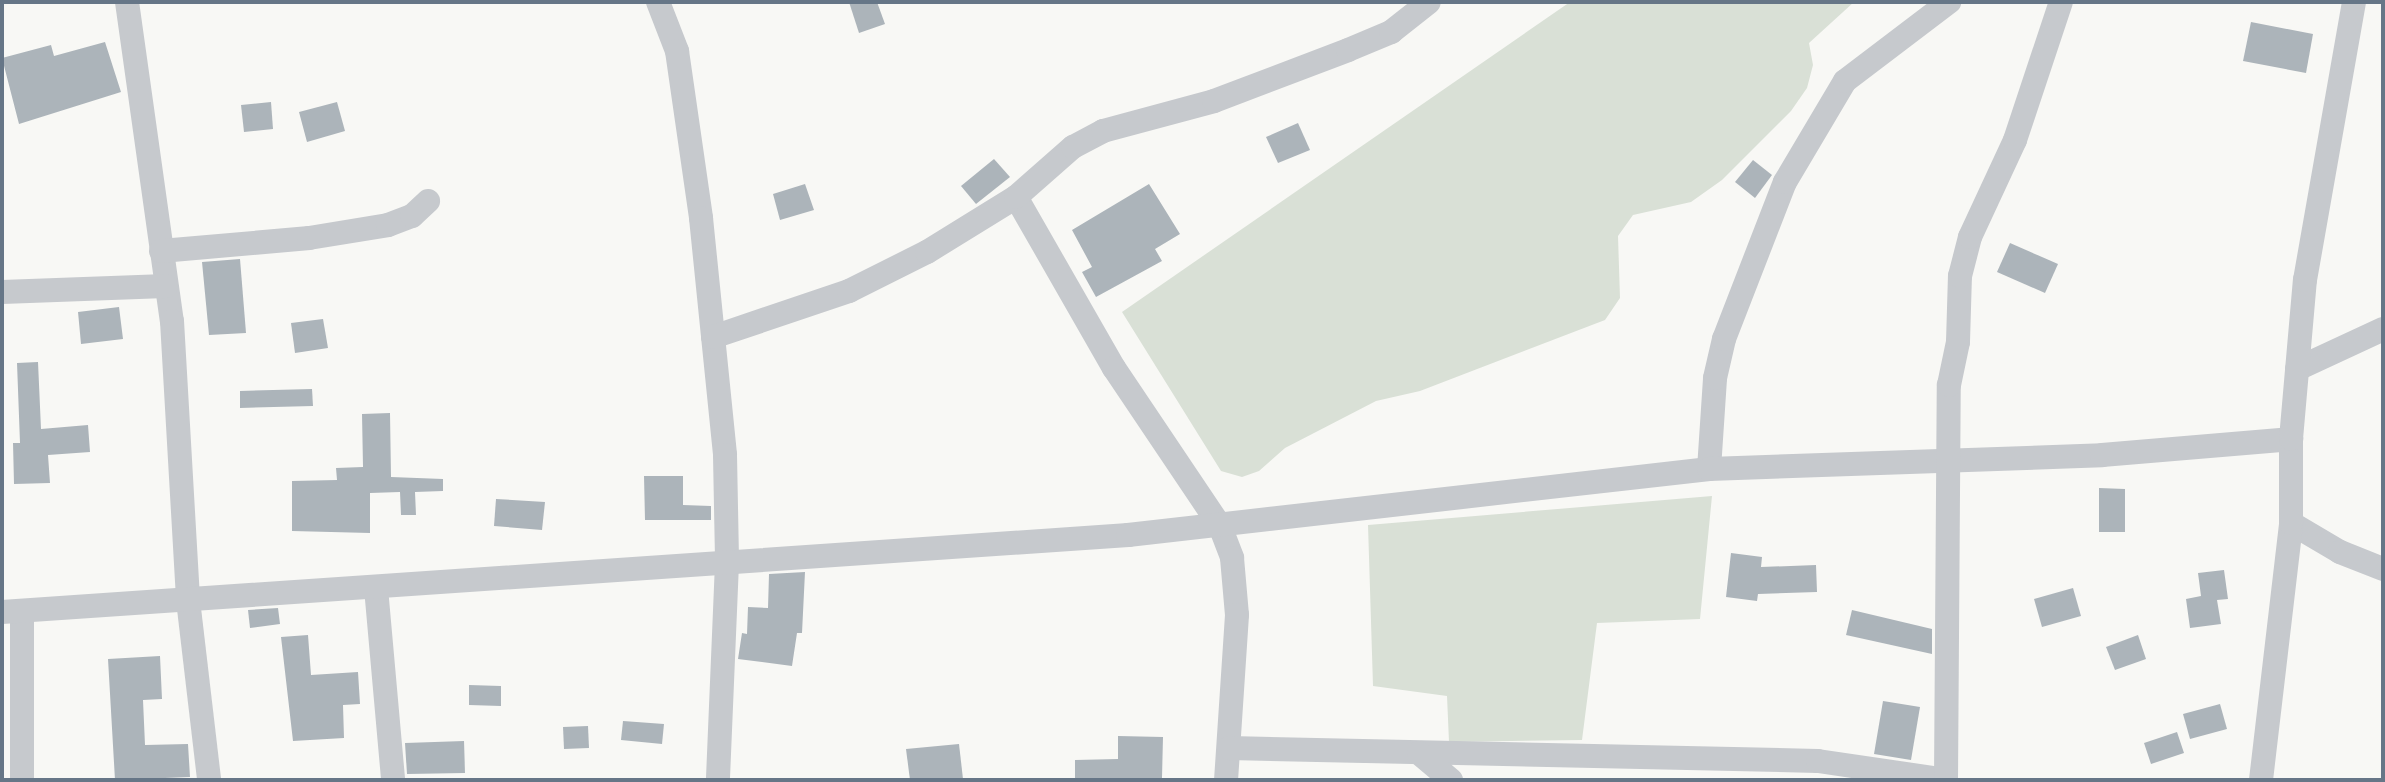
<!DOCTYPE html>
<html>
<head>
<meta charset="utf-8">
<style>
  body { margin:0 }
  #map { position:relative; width:2385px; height:782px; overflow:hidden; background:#f8f8f5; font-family:"Asap Condensed",sans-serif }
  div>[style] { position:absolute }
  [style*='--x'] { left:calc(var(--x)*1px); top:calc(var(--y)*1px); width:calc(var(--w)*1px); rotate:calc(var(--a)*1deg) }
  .green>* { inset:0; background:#d9e0d6 }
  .building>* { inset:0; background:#acb4ba }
  .minor>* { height:24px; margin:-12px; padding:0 12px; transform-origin:12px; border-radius:12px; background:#c6c9cd }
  span { translate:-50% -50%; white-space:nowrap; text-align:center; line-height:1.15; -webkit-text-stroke:7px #fff; paint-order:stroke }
  .frame { position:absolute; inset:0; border:4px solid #667687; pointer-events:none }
</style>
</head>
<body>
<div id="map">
  <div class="green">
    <div style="clip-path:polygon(1570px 2px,1854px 2px,1809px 43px,1813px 65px,1807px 88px,1791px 111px,1722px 180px,1691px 202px,1633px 215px,1618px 236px,1620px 298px,1605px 320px,1420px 391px,1376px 401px,1285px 448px,1259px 471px,1242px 477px,1221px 471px,1122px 312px)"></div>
    <div style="clip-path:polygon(1712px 496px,1700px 619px,1597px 623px,1582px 740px,1449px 742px,1447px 696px,1373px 686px,1368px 525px)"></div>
  </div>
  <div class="building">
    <div style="clip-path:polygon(849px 2px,877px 2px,885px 24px,859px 33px)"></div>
    <div style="clip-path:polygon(2251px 22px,2313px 34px,2306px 73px,2243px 61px)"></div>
    <div style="clip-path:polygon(105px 42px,121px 92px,19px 124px,2px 58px,51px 45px,54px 56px)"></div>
    <div style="clip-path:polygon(271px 102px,273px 129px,244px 132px,241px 105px)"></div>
    <div style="clip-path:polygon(337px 102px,345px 131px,307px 142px,299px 112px)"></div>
    <div style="clip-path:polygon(1298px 123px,1310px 150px,1278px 163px,1266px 137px)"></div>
    <div style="clip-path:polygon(994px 159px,1010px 177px,976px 204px,961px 186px)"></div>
    <div style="clip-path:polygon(1753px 160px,1772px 175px,1755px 198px,1735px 182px)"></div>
    <div style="clip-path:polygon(805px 184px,814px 210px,780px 220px,773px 194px)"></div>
    <div style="clip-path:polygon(1149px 184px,1180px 234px,1155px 249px,1162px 261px,1096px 297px,1082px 272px,1092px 267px,1072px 230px)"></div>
    <div style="clip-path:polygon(2010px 243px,2058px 264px,2045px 293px,1997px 272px)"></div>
    <div style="clip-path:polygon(240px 259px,246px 333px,209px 335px,202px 262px)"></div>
    <div style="clip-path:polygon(119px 307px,123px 339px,81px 344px,78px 312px)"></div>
    <div style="clip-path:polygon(323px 319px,328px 348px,295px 353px,291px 323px)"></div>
    <div style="clip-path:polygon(38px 362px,41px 429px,88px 425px,90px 452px,48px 455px,50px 483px,14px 484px,13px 443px,20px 443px,17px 363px)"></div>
    <div style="clip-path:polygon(312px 389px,313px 406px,240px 408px,240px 391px)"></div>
    <div style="clip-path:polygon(390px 413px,391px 477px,443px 479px,443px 491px,415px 492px,416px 515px,401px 515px,400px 492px,370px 493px,370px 533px,292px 531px,292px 481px,337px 480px,336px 468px,363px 467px,362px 414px)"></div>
    <div style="clip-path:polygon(644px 476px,683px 476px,683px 505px,711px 506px,711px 520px,645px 520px)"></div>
    <div style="clip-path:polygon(2099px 488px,2125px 489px,2125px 532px,2099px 532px)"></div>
    <div style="clip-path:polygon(496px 499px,545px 502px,542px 530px,494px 526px)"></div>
    <div style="clip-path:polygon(1731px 553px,1762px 557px,1761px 567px,1816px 565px,1817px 592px,1758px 594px,1757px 601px,1726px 597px)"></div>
    <div style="clip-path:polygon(2224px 570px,2228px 599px,2217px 600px,2221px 624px,2190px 628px,2186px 599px,2201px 596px,2198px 573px)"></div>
    <div style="clip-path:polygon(805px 572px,802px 633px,797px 633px,792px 666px,738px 659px,742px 633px,747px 634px,748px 607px,768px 608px,769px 574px)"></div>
    <div style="clip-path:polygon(2073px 588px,2081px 616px,2042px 627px,2034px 599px)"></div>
    <div style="clip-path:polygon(278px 608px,280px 624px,250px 628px,248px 610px)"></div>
    <div style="clip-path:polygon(1852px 610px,1932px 629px,1932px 654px,1846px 635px)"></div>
    <div style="clip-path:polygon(308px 635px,311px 675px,358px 672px,360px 704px,343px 705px,344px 738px,293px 741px,281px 637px)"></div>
    <div style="clip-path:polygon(2138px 635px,2146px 659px,2115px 670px,2106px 647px)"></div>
    <div style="clip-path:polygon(160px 656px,162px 699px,143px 700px,145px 745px,188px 744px,190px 777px,115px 780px,108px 659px)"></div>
    <div style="clip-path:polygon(469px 685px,501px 686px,501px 706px,469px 705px)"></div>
    <div style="clip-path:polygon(1883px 701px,1920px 707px,1911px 760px,1874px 754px)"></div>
    <div style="clip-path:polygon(2220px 704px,2227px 729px,2190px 739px,2183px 714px)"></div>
    <div style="clip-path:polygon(623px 721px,664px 724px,662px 744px,621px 740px)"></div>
    <div style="clip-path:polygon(588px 726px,589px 748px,564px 749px,563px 727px)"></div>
    <div style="clip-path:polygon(2177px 732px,2184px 753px,2151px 764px,2144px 743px)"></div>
    <div style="clip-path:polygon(1118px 736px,1163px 737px,1162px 778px,1075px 780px,1075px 760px,1118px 759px)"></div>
    <div style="clip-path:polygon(464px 741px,465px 773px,407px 774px,405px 743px)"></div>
    <div style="clip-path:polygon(959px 744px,963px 779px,910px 780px,906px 749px)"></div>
  </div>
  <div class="minor">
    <div style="--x:127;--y:2;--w:322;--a:82"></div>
    <div style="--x:172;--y:321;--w:279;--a:86.7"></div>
    <div style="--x:188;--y:600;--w:181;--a:83.3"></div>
    <div style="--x:658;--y:2;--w:53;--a:68.8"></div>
    <div style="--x:677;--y:51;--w:169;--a:81.8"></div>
    <div style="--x:701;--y:218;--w:238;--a:84.2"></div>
    <div style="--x:725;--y:455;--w:108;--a:88.9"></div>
    <div style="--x:727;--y:563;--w:217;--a:92.4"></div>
    <div style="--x:1016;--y:197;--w:197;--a:60.2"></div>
    <div style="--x:1114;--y:368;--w:190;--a:56.1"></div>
    <div style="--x:1220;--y:526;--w:34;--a:69"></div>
    <div style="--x:1232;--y:558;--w:57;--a:85"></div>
    <div style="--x:1237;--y:615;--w:165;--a:93.8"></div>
    <div style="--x:161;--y:251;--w:149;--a:-5"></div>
    <div style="--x:309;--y:238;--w:80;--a:-9.3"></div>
    <div style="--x:388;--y:225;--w:26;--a:-21"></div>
    <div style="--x:412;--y:216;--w:22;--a:-43"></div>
    <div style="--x:2;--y:292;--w:164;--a:-2.1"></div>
    <div style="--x:713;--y:337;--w:144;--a:-18.7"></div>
    <div style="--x:849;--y:291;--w:87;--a:-26.6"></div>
    <div style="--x:927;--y:252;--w:105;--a:-31.7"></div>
    <div style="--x:1016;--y:197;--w:76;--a:-41.3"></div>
    <div style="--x:1073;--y:147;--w:34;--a:-28"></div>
    <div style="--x:1103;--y:131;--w:115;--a:-15.1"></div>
    <div style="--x:1214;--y:101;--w:143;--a:-20.8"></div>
    <div style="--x:1348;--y:50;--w:47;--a:-22.7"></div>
    <div style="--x:1391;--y:32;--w:48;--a:-38.3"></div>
    <div style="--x:2297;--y:369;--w:95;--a:-24.9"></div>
    <div style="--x:1709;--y:469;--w:91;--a:-86.2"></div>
    <div style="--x:1715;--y:378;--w:40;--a:-77"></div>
    <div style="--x:1724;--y:339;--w:168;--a:-68.8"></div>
    <div style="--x:1785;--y:182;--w:117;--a:-59.3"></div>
    <div style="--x:1845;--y:81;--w:131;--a:-37.2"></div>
    <div style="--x:2291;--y:523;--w:57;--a:30.6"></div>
    <div style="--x:2340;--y:552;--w:46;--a:21.6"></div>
    <div style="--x:376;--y:588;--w:193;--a:84.9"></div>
    <div style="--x:22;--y:611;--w:169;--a:90"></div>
    <div style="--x:2;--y:612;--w:1129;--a:-3.91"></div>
    <div style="--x:1128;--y:535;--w:585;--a:-6.48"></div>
    <div style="--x:1709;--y:469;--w:393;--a:-2"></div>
    <div style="--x:2102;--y:455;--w:190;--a:-4.8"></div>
    <div style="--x:1229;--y:748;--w:589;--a:1.26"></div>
    <div style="--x:1818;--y:761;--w:129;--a:8.4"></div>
    <div style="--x:1419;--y:753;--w:42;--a:40.2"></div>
    <div style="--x:1946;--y:780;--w:395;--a:-89.6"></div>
    <div style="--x:1949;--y:385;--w:44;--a:-78.2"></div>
    <div style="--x:1958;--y:342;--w:66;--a:-88.3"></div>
    <div style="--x:1960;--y:276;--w:40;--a:-75.6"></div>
    <div style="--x:1970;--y:237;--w:107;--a:-65.1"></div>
    <div style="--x:2015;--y:140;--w:145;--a:-71.6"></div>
    <div style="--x:2261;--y:780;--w:259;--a:-83.3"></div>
    <div style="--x:2291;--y:523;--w:84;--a:-90"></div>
    <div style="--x:2291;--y:439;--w:160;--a:-85"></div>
    <div style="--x:2305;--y:280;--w:282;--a:-80"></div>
  </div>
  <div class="frame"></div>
</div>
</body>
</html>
